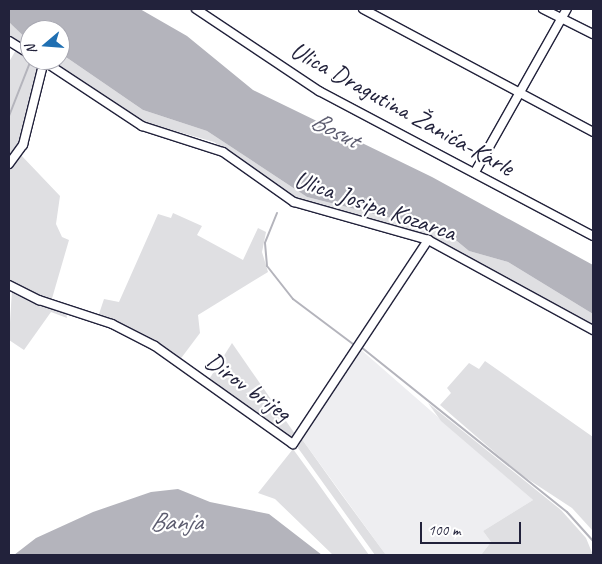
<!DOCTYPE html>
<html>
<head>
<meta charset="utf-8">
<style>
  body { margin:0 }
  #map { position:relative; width:602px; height:564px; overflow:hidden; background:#fff; font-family:Caveat,sans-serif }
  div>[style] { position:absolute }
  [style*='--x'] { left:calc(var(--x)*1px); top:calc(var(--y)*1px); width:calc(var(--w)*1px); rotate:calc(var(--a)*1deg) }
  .built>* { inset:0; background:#eeeef1 }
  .green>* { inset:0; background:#dfdfe2 }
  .water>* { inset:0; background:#b4b4bc }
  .stream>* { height:2px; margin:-1px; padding:0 1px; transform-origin:1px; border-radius:1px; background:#b4b4bc }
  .roads { filter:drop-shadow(1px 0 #22223b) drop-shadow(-1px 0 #22223b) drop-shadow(0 1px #22223b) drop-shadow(0 -1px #22223b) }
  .street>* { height:8px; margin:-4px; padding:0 4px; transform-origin:4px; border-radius:4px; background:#fff }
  span { translate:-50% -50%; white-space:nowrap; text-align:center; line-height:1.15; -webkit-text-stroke:4.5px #fff; paint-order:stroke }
  .street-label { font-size:25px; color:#22223b }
  .water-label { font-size:26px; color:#5c5c6f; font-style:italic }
  .frame { position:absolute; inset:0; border:10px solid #22223b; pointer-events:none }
  .north { position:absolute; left:20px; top:20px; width:50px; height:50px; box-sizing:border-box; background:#fff; border:1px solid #a7a7b1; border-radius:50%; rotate:252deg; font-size:14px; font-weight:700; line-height:20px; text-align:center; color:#22223b }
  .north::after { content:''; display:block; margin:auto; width:18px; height:22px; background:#1f6fb2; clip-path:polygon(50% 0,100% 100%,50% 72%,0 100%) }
  .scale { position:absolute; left:420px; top:522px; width:101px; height:22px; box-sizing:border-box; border:2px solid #22223b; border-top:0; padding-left:6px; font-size:15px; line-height:18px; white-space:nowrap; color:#22223b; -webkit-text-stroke:4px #fff; paint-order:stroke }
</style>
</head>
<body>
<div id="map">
  <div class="built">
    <div style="clip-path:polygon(359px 348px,533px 500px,483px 531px,491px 542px,481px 555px,386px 555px,299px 435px)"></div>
  </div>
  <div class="green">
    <div style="clip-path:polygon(9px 22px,28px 37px,30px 50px,9px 37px)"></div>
    <div style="clip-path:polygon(17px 48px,42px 63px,24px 134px,9px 160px,9px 62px)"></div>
    <div style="clip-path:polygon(60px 53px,143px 110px,207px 131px,307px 197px,446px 232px,469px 251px,508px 262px,593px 314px,593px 326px,435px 239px,296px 200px,214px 142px,140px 121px,49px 60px,60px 60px)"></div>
    <div style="clip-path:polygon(20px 154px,60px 196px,56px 224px,62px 237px,69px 240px,51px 302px,9px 283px,9px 166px)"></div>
    <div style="clip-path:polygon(173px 213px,202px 226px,197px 235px,243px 260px,258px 228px,266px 232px,262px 252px,268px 272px,198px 315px,200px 333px,179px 361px,99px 314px,104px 299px,119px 302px,158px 214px,171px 218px)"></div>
    <div style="clip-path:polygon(12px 289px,66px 313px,67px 318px,51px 312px,24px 350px,9px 340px)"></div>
    <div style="clip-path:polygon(232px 343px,295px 434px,291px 438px,208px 381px)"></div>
    <div style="clip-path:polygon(485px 361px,593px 437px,592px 530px,572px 508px,520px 474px,440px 405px,451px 393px,447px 388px,469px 363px,479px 369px)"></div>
    <div style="clip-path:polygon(428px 403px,561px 510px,586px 538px,593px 555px,481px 555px,491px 542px,483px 531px,533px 500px,441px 421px)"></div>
    <div style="clip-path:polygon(299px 435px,339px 491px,386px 555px,375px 555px,298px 448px)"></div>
    <div style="clip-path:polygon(293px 449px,317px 482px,369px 555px,333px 555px,275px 499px,258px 493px)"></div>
  </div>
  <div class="water">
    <div style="clip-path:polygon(9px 9px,140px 9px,187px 36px,253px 90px,432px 177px,593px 265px,593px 314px,508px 262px,469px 251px,446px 232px,307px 197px,207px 131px,143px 110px,60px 53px,60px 30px,30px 30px,30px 42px,9px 22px)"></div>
    <div style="clip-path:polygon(178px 489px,210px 502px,269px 514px,322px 555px,14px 555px,36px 538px,93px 512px,151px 492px)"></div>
  </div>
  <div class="stream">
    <div style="--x:9;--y:116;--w:60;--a:-68.6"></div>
    <div style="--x:277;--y:213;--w:32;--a:112"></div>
    <div style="--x:265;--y:243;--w:23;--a:85"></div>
    <div style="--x:267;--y:266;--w:42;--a:51.8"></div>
    <div style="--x:293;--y:299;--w:75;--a:36.9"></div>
    <div style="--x:361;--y:347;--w:264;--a:38.7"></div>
    <div style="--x:567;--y:512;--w:39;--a:48"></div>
  </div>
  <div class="roads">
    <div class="street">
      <div style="--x:196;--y:9;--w:148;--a:33.7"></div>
      <div style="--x:319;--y:91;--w:310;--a:27.9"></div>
      <div style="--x:363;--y:9;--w:261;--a:28.1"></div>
      <div style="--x:543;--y:9;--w:56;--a:26.6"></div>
      <div style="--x:9;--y:41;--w:25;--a:32"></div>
      <div style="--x:42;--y:60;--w:120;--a:33.4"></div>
      <div style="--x:142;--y:126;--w:85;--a:17.8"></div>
      <div style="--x:223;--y:152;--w:87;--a:35.2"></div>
      <div style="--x:294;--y:202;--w:139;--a:15.8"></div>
      <div style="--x:428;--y:240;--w:188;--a:28.6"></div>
      <div style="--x:9;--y:164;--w:24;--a:-54"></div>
      <div style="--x:23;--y:145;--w:87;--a:-76"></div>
      <div style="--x:475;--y:172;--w:187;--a:-60.6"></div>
      <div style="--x:9;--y:285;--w:34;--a:27"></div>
      <div style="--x:39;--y:300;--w:77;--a:18.2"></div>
      <div style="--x:112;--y:324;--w:48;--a:27.1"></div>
      <div style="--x:155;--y:346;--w:169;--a:35.4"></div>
      <div style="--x:293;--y:444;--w:245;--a:-56.5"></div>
    </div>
  </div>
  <div class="street-label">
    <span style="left:402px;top:109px;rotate:29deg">Ulica Dragutina Žanića-Karle</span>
    <span style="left:375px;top:206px;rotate:19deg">Ulica Josipa Kozarca</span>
    <span style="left:248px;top:387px;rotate:36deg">Dirov brijeg</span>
  </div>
  <div class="water-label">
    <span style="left:335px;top:130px;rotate:27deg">Bosut</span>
    <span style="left:176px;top:522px">Banja</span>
  </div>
  <div class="frame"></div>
  <div class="north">N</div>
  <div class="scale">100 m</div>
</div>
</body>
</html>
